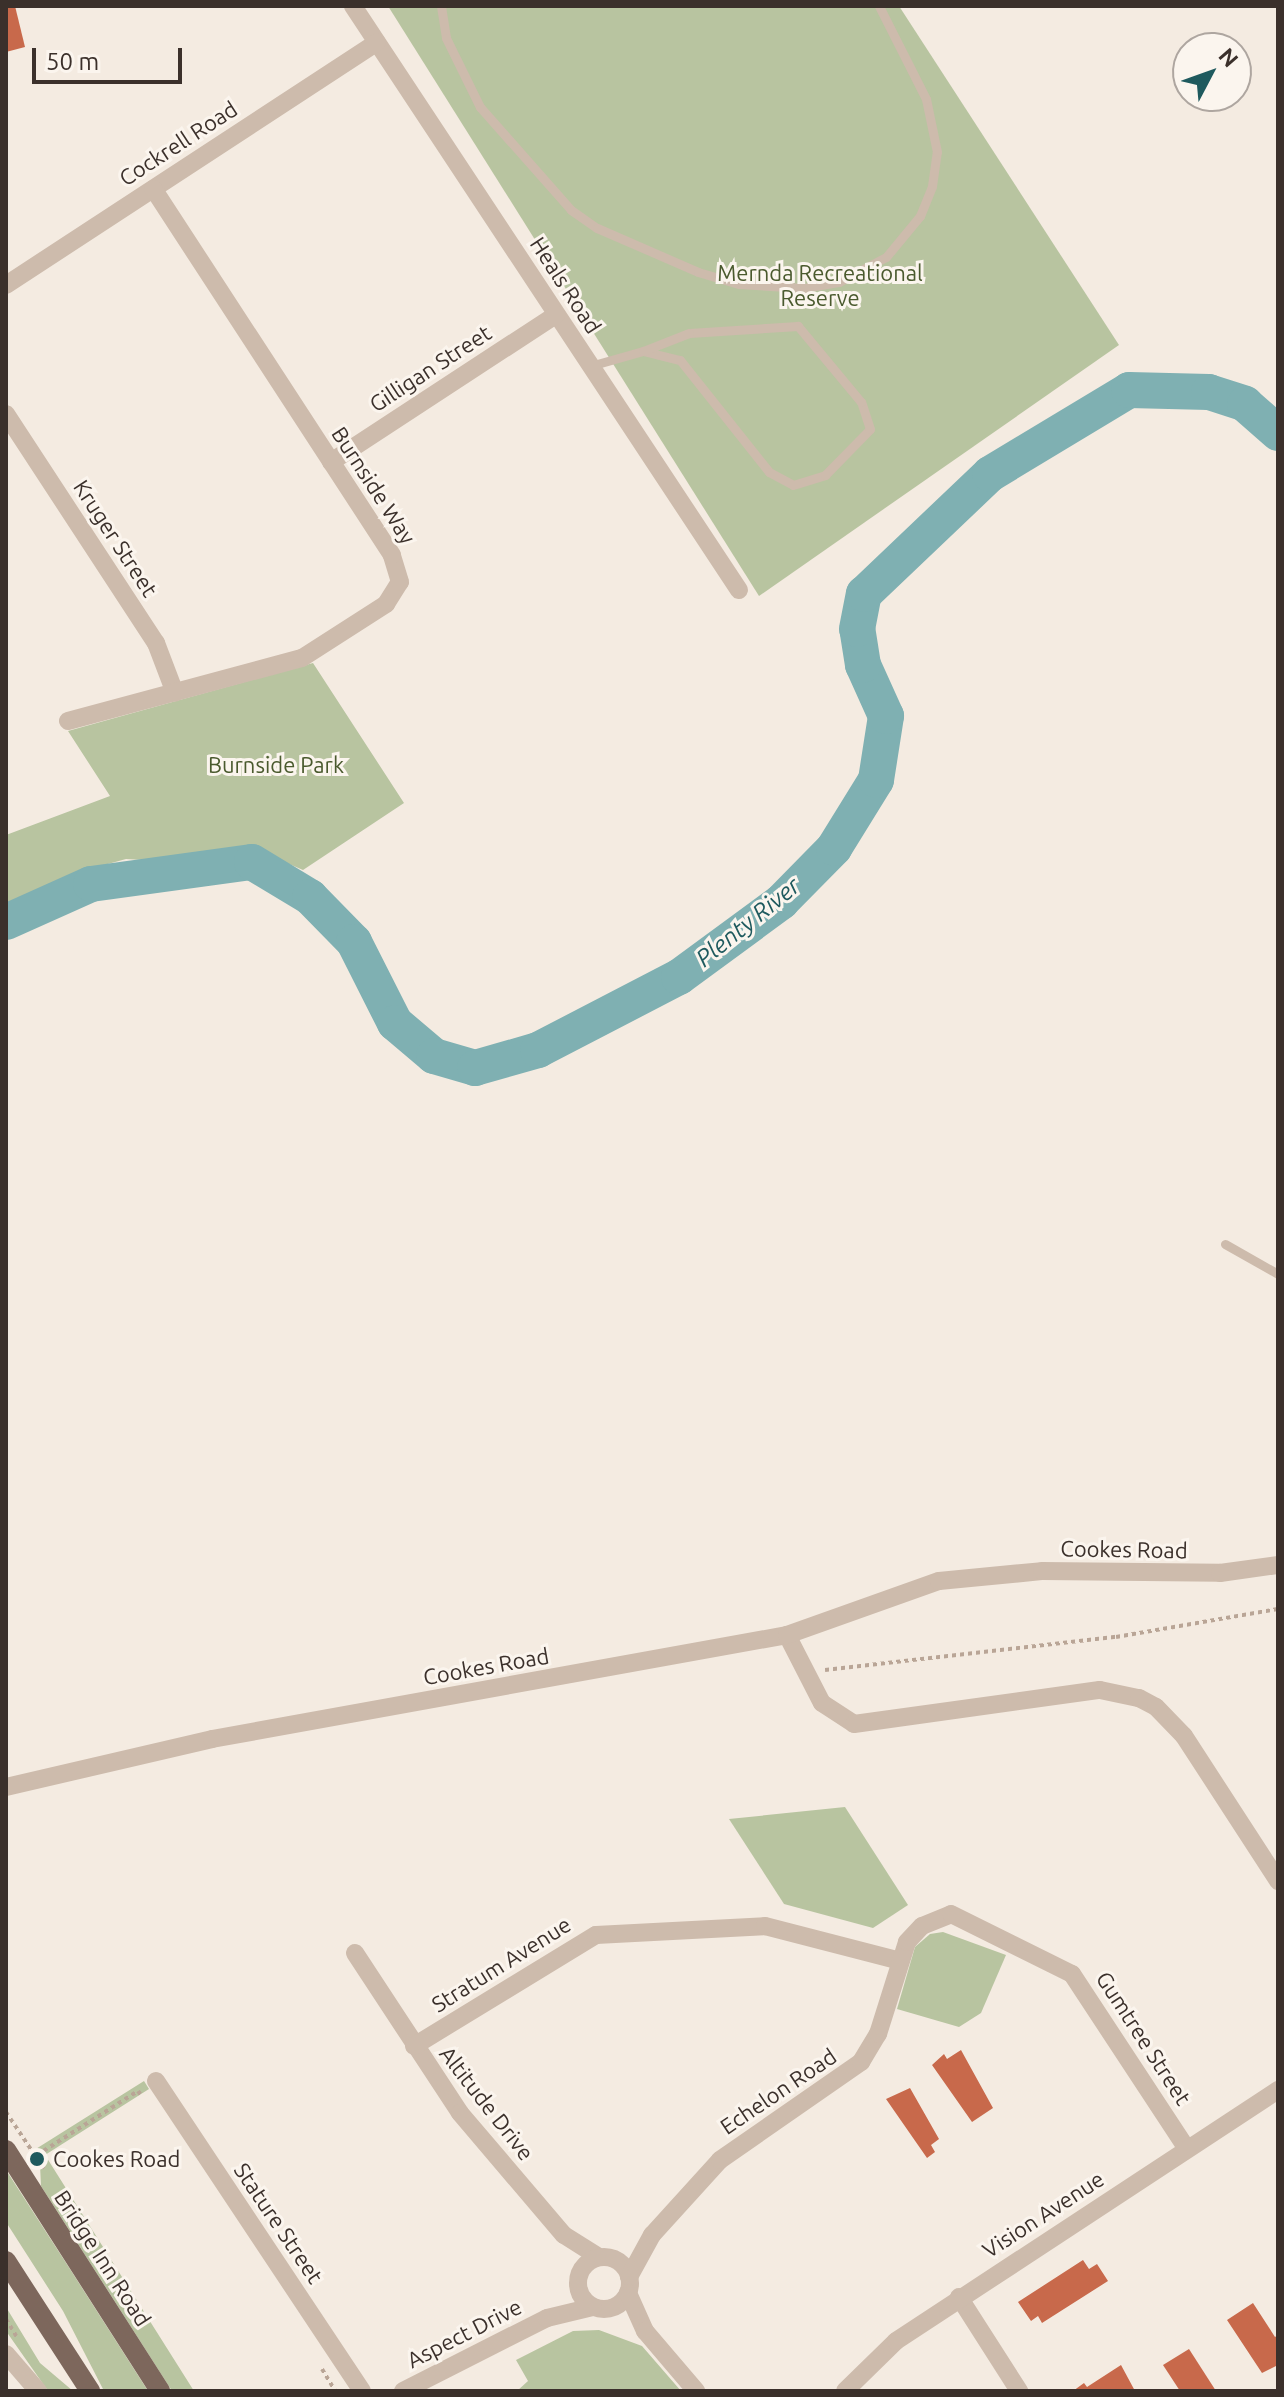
<!DOCTYPE html>
<html>
<head>
<meta charset="utf-8">
<style>
  body { margin:0 }
  #map { position:relative; width:1284px; height:2397px; overflow:hidden; background:#f4ebe1; font-family:Ubuntu,sans-serif }
  div>[style] { position:absolute }
  [style*='--x'] { left:calc(var(--x)*1px); top:calc(var(--y)*1px); width:calc(var(--w)*1px); rotate:calc(var(--a)*1deg) }
  .green>* { inset:0; background:#b8c4a0 }
  .river>* { height:36px; margin:-18px; padding:0 18px; transform-origin:18px; border-radius:18px; background:#7fb0b2 }
  .building>* { inset:0; background:#c8694b }
  .path>* { height:4px; margin-top:-2px; transform-origin:0; background:repeating-linear-gradient(90deg,#b9a596 0 4px,transparent 0 8px) }
  .service>* { height:9px; margin:-4.5px; padding:0 4.5px; transform-origin:4.5px; border-radius:4.5px; background:#cdbbac }
  .minor>* { height:18px; margin:-9px; padding:0 9px; transform-origin:9px; border-radius:9px; background:#cdbbac }
  .minor>.ring { margin:-9px; padding:0; box-sizing:content-box; background:none; border:18px solid #cdbbac; border-radius:50% }
  .primary>* { height:20px; margin:-10px; padding:0 10px; transform-origin:10px; border-radius:10px; background:#7d675c }
  .dots>* { width:22px; height:22px; translate:-50% -50%; box-sizing:border-box; border:4px solid #fbf5ee; border-radius:50% }
  span { translate:-50% -50%; white-space:nowrap; text-align:center; line-height:1.15; -webkit-text-stroke:6px #fbf5ee; paint-order:stroke }
  .street-label { font-size:22px; color:#3b302b }
  .park-label { font-size:22px; color:#4a5a2e }
  .poi-label { font-size:22px; color:#3b302b }
  .left { translate:0 -50%; text-align:left }
  .water-label { font-size:24px; color:#1f5a5e; font-style:italic }
  .frame { position:absolute; inset:0; border:8px solid #3b302b; pointer-events:none }
  .north { position:absolute; left:1172px; top:32px; width:80px; height:80px; box-sizing:border-box; background:#fbf5ee; border:2px solid #aea6a0; border-radius:50%; rotate:49deg; font-size:22px; font-weight:700; line-height:32px; text-align:center; color:#3b302b }
  .north::after { content:''; display:block; margin:auto; width:28px; height:36px; background:#1f5a5e; clip-path:polygon(50% 0,100% 100%,50% 72%,0 100%) }
  .scale { position:absolute; left:32px; top:48px; width:150px; height:36px; box-sizing:border-box; border:4px solid #3b302b; border-top:0; padding-left:10px; font-size:24px; line-height:28px; white-space:nowrap; color:#3b302b; -webkit-text-stroke:6px #fbf5ee; paint-order:stroke }
</style>
</head>
<body>
<div id="map">
  <div class="green">
    <div style="clip-path:polygon(388px 6px,899px 6px,1119px 345px,759px 596px)"></div>
    <div style="clip-path:polygon(313px 663px,404px 803px,303px 870px,250px 847px,178px 862px,126px 859px,86px 870px,6px 906px,6px 835px,110px 796px,68px 731px)"></div>
    <div style="clip-path:polygon(845px 1807px,908px 1905px,873px 1928px,784px 1904px,729px 1819px)"></div>
    <div style="clip-path:polygon(943px 1932px,1006px 1955px,981px 2013px,959px 2027px,897px 2009px,915px 1947px,930px 1934px)"></div>
    <div style="clip-path:polygon(144px 2081px,149px 2089px,45px 2155px,194px 2391px,172px 2391px,41px 2186px,40px 2165px,31px 2152px)"></div>
    <div style="clip-path:polygon(6px 2170px,68px 2266px,148px 2391px,104px 2391px,63px 2311px,6px 2222px)"></div>
    <div style="clip-path:polygon(6px 2307px,40px 2363px,73px 2391px,48px 2391px,6px 2331px)"></div>
    <div style="clip-path:polygon(599px 2330px,642px 2346px,681px 2391px,517px 2391px,528px 2381px,516px 2360px,573px 2331px)"></div>
  </div>
  <div class="river">
    <div style="--x:6;--y:922;--w:93;--a:-24.1"></div>
    <div style="--x:91;--y:884;--w:162;--a:-7.8"></div>
    <div style="--x:252;--y:862;--w:68;--a:31.1"></div>
    <div style="--x:310;--y:897;--w:63;--a:45.6"></div>
    <div style="--x:354;--y:942;--w:91;--a:63.2"></div>
    <div style="--x:395;--y:1023;--w:51;--a:40.2"></div>
    <div style="--x:434;--y:1056;--w:43;--a:16.3"></div>
    <div style="--x:475;--y:1068;--w:66;--a:-15.9"></div>
    <div style="--x:538;--y:1050;--w:159;--a:-27.4"></div>
    <div style="--x:679;--y:977;--w:127;--a:-36.3"></div>
    <div style="--x:781;--y:902;--w:76;--a:-45.5"></div>
    <div style="--x:834;--y:848;--w:80;--a:-58.3"></div>
    <div style="--x:876;--y:780;--w:65;--a:-81.1"></div>
    <div style="--x:886;--y:716;--w:56;--a:-114.3"></div>
    <div style="--x:863;--y:665;--w:36;--a:-99"></div>
    <div style="--x:857;--y:629;--w:36;--a:-79"></div>
    <div style="--x:864;--y:594;--w:174;--a:-43.6"></div>
    <div style="--x:990;--y:474;--w:162;--a:-31.1"></div>
    <div style="--x:1129;--y:390;--w:80;--a:1.4"></div>
    <div style="--x:1209;--y:392;--w:38;--a:18"></div>
    <div style="--x:1245;--y:404;--w:44;--a:41.3"></div>
  </div>
  <div class="building">
    <div style="clip-path:polygon(15px 6px,25px 47px,6px 52px,6px 7px)"></div>
    <div style="clip-path:polygon(961px 2050px,993px 2108px,972px 2122px,932px 2065px,944px 2054px,947px 2059px)"></div>
    <div style="clip-path:polygon(910px 2088px,939px 2139px,931px 2145px,935px 2152px,927px 2158px,886px 2099px)"></div>
    <div style="clip-path:polygon(1083px 2260px,1089px 2269px,1097px 2264px,1108px 2281px,1042px 2323px,1038px 2316px,1031px 2321px,1018px 2302px)"></div>
    <div style="clip-path:polygon(1253px 2303px,1275px 2337px,1278px 2335px,1278px 2365px,1262px 2373px,1227px 2320px)"></div>
    <div style="clip-path:polygon(1189px 2349px,1216px 2391px,1180px 2391px,1163px 2365px)"></div>
    <div style="clip-path:polygon(1121px 2365px,1135px 2391px,1073px 2391px,1084px 2383px,1087px 2387px)"></div>
  </div>
  <div class="path">
    <div style="--x:825;--y:1670;--w:293;--a:-6.5"></div>
    <div style="--x:1116;--y:1637;--w:164;--a:-9.8"></div>
    <div style="--x:6;--y:2112;--w:69;--a:56.3"></div>
    <div style="--x:37;--y:2155;--w:120;--a:-32.4"></div>
    <div style="--x:138;--y:2091;--w:5;--a:53"></div>
    <div style="--x:6;--y:2319;--w:21;--a:59"></div>
    <div style="--x:322;--y:2369;--w:26;--a:59"></div>
  </div>
  <div class="service">
    <div style="--x:441;--y:6;--w:32;--a:81"></div>
    <div style="--x:446;--y:38;--w:77;--a:63.8"></div>
    <div style="--x:480;--y:107;--w:137;--a:48.5"></div>
    <div style="--x:571;--y:210;--w:32;--a:35"></div>
    <div style="--x:597;--y:228;--w:110;--a:23.5"></div>
    <div style="--x:698;--y:272;--w:43;--a:16.3"></div>
    <div style="--x:739;--y:284;--w:65;--a:3.5"></div>
    <div style="--x:804;--y:288;--w:36;--a:-10"></div>
    <div style="--x:839;--y:282;--w:53;--a:-28"></div>
    <div style="--x:886;--y:257;--w:53;--a:-50.3"></div>
    <div style="--x:920;--y:216;--w:32;--a:-68"></div>
    <div style="--x:932;--y:186;--w:34;--a:-82"></div>
    <div style="--x:937;--y:152;--w:54;--a:-101.7"></div>
    <div style="--x:926;--y:99;--w:104;--a:-116.8"></div>
    <div style="--x:590;--y:366;--w:55;--a:-15.8"></div>
    <div style="--x:643;--y:351;--w:38;--a:14"></div>
    <div style="--x:680;--y:360;--w:143;--a:51.5"></div>
    <div style="--x:769;--y:472;--w:27;--a:28"></div>
    <div style="--x:793;--y:485;--w:34;--a:-17"></div>
    <div style="--x:825;--y:475;--w:64;--a:-45.6"></div>
    <div style="--x:870;--y:429;--w:28;--a:-108"></div>
    <div style="--x:861;--y:402;--w:99;--a:-129.7"></div>
    <div style="--x:798;--y:326;--w:109;--a:176.3"></div>
    <div style="--x:689;--y:333;--w:49;--a:158.6"></div>
    <div style="--x:1225;--y:1244;--w:61;--a:29.5"></div>
  </div>
  <div class="minor">
    <div style="--x:353;--y:6;--w:700;--a:56.54"></div>
    <div style="--x:6;--y:285;--w:443;--a:-33.2"></div>
    <div style="--x:6;--y:414;--w:274;--a:56.8"></div>
    <div style="--x:156;--y:643;--w:53;--a:69.2"></div>
    <div style="--x:331;--y:462;--w:269;--a:-33.2"></div>
    <div style="--x:68;--y:721;--w:242;--a:-15.1"></div>
    <div style="--x:302;--y:658;--w:100;--a:-32.7"></div>
    <div style="--x:386;--y:604;--w:26;--a:-58"></div>
    <div style="--x:400;--y:582;--w:28;--a:-107"></div>
    <div style="--x:392;--y:555;--w:437;--a:-123.1"></div>
    <div style="--x:787;--y:1635;--w:76;--a:62.8"></div>
    <div style="--x:822;--y:1703;--w:38;--a:33"></div>
    <div style="--x:854;--y:1724;--w:248;--a:-7.9"></div>
    <div style="--x:1100;--y:1690;--w:40;--a:12"></div>
    <div style="--x:1139;--y:1698;--w:19;--a:28"></div>
    <div style="--x:1156;--y:1707;--w:40;--a:46"></div>
    <div style="--x:1184;--y:1736;--w:173;--a:57"></div>
    <div style="--x:6;--y:1787;--w:212;--a:-13.1"></div>
    <div style="--x:212;--y:1739;--w:584;--a:-10.25"></div>
    <div style="--x:787;--y:1635;--w:161;--a:-19.6"></div>
    <div style="--x:939;--y:1581;--w:103;--a:-5.5"></div>
    <div style="--x:1042;--y:1571;--w:178;--a:0.6"></div>
    <div style="--x:1220;--y:1573;--w:59;--a:-7.9"></div>
    <div style="--x:355;--y:1953;--w:191;--a:56.7"></div>
    <div style="--x:460;--y:2113;--w:160;--a:49.6"></div>
    <div style="--x:564;--y:2235;--w:41;--a:32.2"></div>
    <div style="--x:414;--y:2046;--w:213;--a:-31.4"></div>
    <div style="--x:596;--y:1935;--w:169;--a:-3"></div>
    <div style="--x:765;--y:1926;--w:139;--a:14.5"></div>
    <div style="--x:156;--y:2081;--w:372;--a:56.4"></div>
    <div class="ring" style="left:578px;top:2257px;width:34px;height:34px"></div>
    <div style="--x:629;--y:2277;--w:48;--a:-61.3"></div>
    <div style="--x:652;--y:2235;--w:101;--a:-47.8"></div>
    <div style="--x:720;--y:2160;--w:172;--a:-34.8"></div>
    <div style="--x:861;--y:2062;--w:33;--a:-59"></div>
    <div style="--x:878;--y:2034;--w:96;--a:-72.5"></div>
    <div style="--x:907;--y:1942;--w:22;--a:-47"></div>
    <div style="--x:922;--y:1926;--w:31;--a:-22"></div>
    <div style="--x:951;--y:1914;--w:135;--a:26.4"></div>
    <div style="--x:1072;--y:1974;--w:209;--a:56.7"></div>
    <div style="--x:628;--y:2293;--w:42;--a:65.9"></div>
    <div style="--x:645;--y:2331;--w:79;--a:49.6"></div>
    <div style="--x:959;--y:2297;--w:112;--a:57.4"></div>
    <div style="--x:6;--y:2354;--w:49;--a:49.1"></div>
    <div style="--x:403;--y:2391;--w:161;--a:-26.9"></div>
    <div style="--x:547;--y:2318;--w:47;--a:-13.4"></div>
    <div style="--x:845;--y:2391;--w:71;--a:-44.4"></div>
    <div style="--x:896;--y:2341;--w:457;--a:-33.3"></div>
  </div>
  <div class="primary">
    <div style="--x:6;--y:2150;--w:286;--a:57.4"></div>
    <div style="--x:6;--y:2261;--w:155;--a:57.1"></div>
  </div>
  <div class="dots">
    <div style="left:37px;top:2159px;background:#1f5a5e"></div>
  </div>
  <div class="street-label">
    <span style="left:178px;top:143px;rotate:-33deg">Cockrell Road</span>
    <span style="left:566px;top:285px;rotate:57deg">Heals Road</span>
    <span style="left:430px;top:368px;rotate:-33deg">Gilligan Street</span>
    <span style="left:374px;top:485px;rotate:57deg">Burnside Way</span>
    <span style="left:116px;top:538px;rotate:57deg">Kruger Street</span>
    <span style="left:1124px;top:1549px;rotate:1deg">Cookes Road</span>
    <span style="left:486px;top:1666px;rotate:-10deg">Cookes Road</span>
    <span style="left:501px;top:1964px;rotate:-32deg">Stratum Avenue</span>
    <span style="left:1144px;top:2038px;rotate:57deg">Gumtree Street</span>
    <span style="left:778px;top:2091px;rotate:-34deg">Echelon Road</span>
    <span style="left:487px;top:2103px;rotate:52deg">Altitude Drive</span>
    <span style="left:1043px;top:2214px;rotate:-33deg">Vision Avenue</span>
    <span style="left:279px;top:2223px;rotate:56deg">Stature Street</span>
    <span style="left:103px;top:2258px;rotate:57deg">Bridge Inn Road</span>
    <span style="left:464px;top:2333px;rotate:-27deg">Aspect Drive</span>
  </div>
  <div class="park-label">
    <span style="left:820px;top:285px">Mernda Recreational<br>Reserve</span>
    <span style="left:276px;top:765px">Burnside Park</span>
  </div>
  <div class="poi-label">
    <span class="left" style="left:53px;top:2159px">Cookes Road</span>
  </div>
  <div class="water-label">
    <span style="left:748px;top:922px;rotate:-39deg">Plenty River</span>
  </div>
  <div class="frame"></div>
  <div class="north">N</div>
  <div class="scale">50 m</div>
</div>
</body>
</html>
